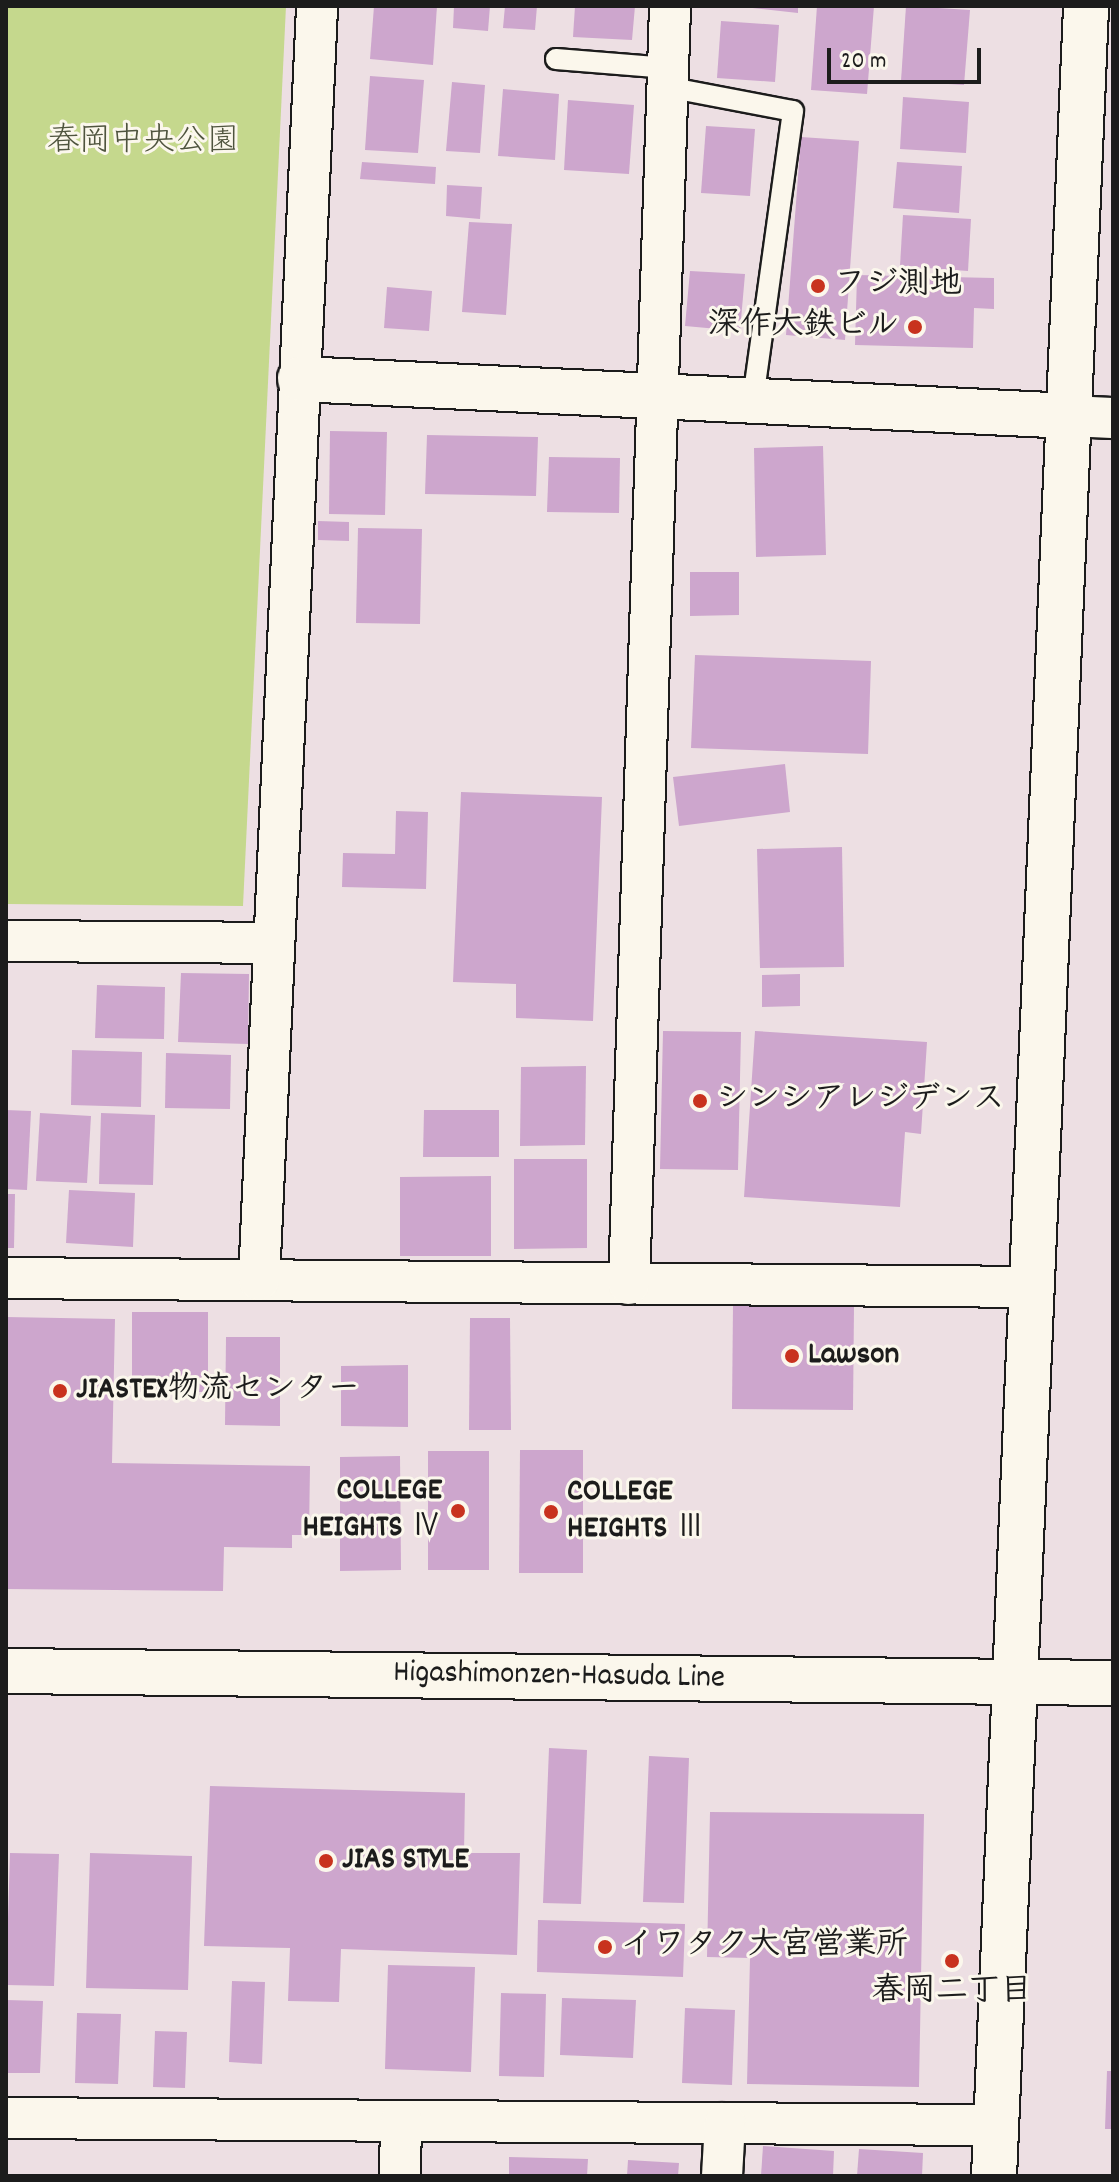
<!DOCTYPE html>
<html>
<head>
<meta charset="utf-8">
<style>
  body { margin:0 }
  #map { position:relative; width:1119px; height:2182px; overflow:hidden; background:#eddfe3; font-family:Dekko,"Klee One",sans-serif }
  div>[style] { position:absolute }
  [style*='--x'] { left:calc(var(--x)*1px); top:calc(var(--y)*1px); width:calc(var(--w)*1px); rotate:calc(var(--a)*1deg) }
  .green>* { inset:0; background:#c5d88d }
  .building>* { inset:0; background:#cda6cd }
  .roads { filter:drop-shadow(2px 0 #1c1c1c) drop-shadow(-2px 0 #1c1c1c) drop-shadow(0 2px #1c1c1c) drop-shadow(0 -2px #1c1c1c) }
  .service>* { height:20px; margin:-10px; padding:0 10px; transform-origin:10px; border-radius:10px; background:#fbf7ec }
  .minor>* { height:40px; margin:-20px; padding:0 20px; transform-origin:20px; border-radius:20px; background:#fbf7ec }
  .tertiary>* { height:44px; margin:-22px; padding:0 22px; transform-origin:22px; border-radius:22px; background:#fbf7ec }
  .secondary>* { height:44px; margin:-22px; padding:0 22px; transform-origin:22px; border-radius:22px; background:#fbf7ec }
  .dots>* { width:22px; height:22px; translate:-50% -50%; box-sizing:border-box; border:4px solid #fbf7ec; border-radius:50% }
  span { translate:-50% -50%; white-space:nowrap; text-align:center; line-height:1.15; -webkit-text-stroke:6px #fbf7ec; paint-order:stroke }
  .park-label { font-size:32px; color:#4f543e }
  .poi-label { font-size:32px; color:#1c1c1c; font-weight:700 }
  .left { translate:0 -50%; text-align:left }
  .right { translate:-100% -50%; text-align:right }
  .street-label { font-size:32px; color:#1c1c1c }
  .frame { position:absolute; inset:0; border:8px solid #1c1c1c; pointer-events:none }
  .scale { position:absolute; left:827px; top:48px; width:154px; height:36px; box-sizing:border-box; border:4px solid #1c1c1c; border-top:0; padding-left:10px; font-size:24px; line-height:28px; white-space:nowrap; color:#1c1c1c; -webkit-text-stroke:6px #fbf7ec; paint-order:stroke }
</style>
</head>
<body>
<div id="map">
  <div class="green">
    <div style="clip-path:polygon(6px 6px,286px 6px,243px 906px,6px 904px)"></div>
  </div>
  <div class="building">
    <div style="clip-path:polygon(374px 6px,437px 6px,433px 65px,370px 59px)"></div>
    <div style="clip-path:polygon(454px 6px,490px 6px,488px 31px,453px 28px)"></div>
    <div style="clip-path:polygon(505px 6px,537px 6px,535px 30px,503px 28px)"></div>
    <div style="clip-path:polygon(575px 6px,635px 6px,632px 40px,573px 37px)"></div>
    <div style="clip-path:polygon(734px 6px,798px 6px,798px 13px)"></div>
    <div style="clip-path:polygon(817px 6px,874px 6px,867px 94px,811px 90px)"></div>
    <div style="clip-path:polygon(906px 6px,970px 10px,964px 85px,901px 81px)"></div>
    <div style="clip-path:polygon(721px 21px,779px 25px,775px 82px,717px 78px)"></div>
    <div style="clip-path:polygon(370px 76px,424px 80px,418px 153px,365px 150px)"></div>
    <div style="clip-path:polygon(452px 82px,485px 85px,480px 153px,446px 151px)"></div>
    <div style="clip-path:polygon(503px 89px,559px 94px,555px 160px,498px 156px)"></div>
    <div style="clip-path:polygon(903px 97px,969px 102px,966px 153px,900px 149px)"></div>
    <div style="clip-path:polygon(568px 100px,634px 105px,629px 174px,564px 170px)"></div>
    <div style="clip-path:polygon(706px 126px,755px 129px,750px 196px,701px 193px)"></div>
    <div style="clip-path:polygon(801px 137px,859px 141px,845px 340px,786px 335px)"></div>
    <div style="clip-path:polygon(362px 162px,436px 167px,435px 184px,360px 179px)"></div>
    <div style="clip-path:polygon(897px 162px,962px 166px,959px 213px,893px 208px)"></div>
    <div style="clip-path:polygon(447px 185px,482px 187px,480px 219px,446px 216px)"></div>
    <div style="clip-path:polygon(903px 215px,971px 219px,968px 271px,900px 266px)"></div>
    <div style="clip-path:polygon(469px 222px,512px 224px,506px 315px,462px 312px)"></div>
    <div style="clip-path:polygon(690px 271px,745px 274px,740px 331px,685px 326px)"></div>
    <div style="clip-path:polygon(857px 275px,994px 278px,994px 309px,974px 308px,973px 348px,855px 345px)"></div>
    <div style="clip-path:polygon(387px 287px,432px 291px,429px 331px,384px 328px)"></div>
    <div style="clip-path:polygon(330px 431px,387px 432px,385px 515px,329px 514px)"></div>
    <div style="clip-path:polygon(427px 435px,538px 437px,536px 496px,425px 494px)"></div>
    <div style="clip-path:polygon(823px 446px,826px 555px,756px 557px,754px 448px)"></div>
    <div style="clip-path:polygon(549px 457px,620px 458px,619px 513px,547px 512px)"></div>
    <div style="clip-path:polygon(318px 521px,349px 522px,349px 541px,318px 540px)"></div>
    <div style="clip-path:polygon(358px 528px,422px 529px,420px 624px,356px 623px)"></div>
    <div style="clip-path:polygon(690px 572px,739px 572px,739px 615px,690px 616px)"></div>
    <div style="clip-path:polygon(695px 655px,871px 661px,868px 754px,691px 748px)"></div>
    <div style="clip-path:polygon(785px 764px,790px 812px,679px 826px,673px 777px)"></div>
    <div style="clip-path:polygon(461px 792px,602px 797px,593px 1021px,516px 1018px,516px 984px,453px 982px)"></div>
    <div style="clip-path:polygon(396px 811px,428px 812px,426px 889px,342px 887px,343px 853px,395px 854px)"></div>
    <div style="clip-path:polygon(842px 847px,844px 967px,760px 968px,757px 849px)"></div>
    <div style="clip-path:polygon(181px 973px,249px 974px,248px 1044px,178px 1042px)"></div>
    <div style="clip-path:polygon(800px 974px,800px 1006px,762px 1007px,762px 975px)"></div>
    <div style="clip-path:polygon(97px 985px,165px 987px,164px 1039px,95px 1038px)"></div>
    <div style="clip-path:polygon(663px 1031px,741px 1032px,738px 1170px,660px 1169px)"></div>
    <div style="clip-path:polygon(755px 1031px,927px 1042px,921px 1134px,905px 1132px,900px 1207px,744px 1197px)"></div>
    <div style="clip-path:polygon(72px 1050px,142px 1052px,141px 1107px,71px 1105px)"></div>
    <div style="clip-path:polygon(166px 1053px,231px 1055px,230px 1109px,165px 1108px)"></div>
    <div style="clip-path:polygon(586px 1066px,585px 1145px,520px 1146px,521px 1067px)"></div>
    <div style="clip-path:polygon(6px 1110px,31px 1111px,27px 1190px,6px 1189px)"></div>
    <div style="clip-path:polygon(424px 1110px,499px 1110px,499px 1157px,423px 1157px)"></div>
    <div style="clip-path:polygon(40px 1113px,91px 1116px,87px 1183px,36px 1181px)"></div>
    <div style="clip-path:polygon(101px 1113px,155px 1115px,153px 1185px,99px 1184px)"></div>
    <div style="clip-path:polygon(514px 1159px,587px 1159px,587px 1248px,514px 1249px)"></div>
    <div style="clip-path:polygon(491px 1176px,491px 1256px,400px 1256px,400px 1177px)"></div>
    <div style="clip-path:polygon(69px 1190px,135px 1193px,133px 1247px,66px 1243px)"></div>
    <div style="clip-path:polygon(6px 1194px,15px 1194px,14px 1248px,6px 1248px)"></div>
    <div style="clip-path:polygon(733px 1305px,854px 1306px,853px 1410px,732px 1409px)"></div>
    <div style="clip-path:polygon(132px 1312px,208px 1312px,208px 1392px,132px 1392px)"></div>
    <div style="clip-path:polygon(6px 1317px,115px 1319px,112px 1463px,310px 1466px,309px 1535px,292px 1535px,292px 1548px,224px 1547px,223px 1591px,6px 1589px)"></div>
    <div style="clip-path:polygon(470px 1318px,510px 1318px,511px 1430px,469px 1430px)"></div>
    <div style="clip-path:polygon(226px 1337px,280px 1337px,280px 1426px,225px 1425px)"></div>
    <div style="clip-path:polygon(408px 1365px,408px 1427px,341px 1426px,341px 1366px)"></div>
    <div style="clip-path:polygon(520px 1450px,583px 1450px,583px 1573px,519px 1573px)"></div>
    <div style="clip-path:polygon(428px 1451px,489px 1451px,489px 1570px,428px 1570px)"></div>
    <div style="clip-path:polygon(400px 1456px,401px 1570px,340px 1571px,340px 1457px)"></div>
    <div style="clip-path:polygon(549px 1748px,587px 1750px,581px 1904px,543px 1903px)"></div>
    <div style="clip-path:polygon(649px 1756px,689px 1758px,684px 1903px,643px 1902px)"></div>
    <div style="clip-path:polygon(210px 1786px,465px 1793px,464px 1853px,520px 1853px,517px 1955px,341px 1949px,339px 2002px,288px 2001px,290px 1948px,204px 1946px)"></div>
    <div style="clip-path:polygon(710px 1812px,924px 1814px,919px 2087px,747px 2084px,750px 1958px,707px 1957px)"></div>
    <div style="clip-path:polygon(10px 1853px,59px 1854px,54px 1986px,6px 1985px)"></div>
    <div style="clip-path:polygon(90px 1853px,192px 1856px,188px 1990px,86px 1988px)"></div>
    <div style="clip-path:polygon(538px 1920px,685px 1924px,683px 1977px,537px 1972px)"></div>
    <div style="clip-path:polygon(388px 1965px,475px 1967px,471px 2072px,385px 2069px)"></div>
    <div style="clip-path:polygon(232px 1981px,265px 1982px,262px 2064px,229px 2062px)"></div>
    <div style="clip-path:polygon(501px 1993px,546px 1994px,544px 2077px,499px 2076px)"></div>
    <div style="clip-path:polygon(562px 1998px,636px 2000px,633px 2058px,560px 2055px)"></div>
    <div style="clip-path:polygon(6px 2000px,43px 2001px,40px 2073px,6px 2073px)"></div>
    <div style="clip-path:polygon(685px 2008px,735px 2010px,732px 2085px,682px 2083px)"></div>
    <div style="clip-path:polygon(77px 2013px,121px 2014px,118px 2084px,75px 2083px)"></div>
    <div style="clip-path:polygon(155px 2031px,187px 2032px,185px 2088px,153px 2087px)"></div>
    <div style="clip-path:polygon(1107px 2071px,1113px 2071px,1113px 2129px,1105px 2129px)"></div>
    <div style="clip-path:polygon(763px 2146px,834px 2151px,833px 2176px,761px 2176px)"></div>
    <div style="clip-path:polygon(859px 2149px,923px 2153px,922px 2176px,857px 2176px)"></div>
    <div style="clip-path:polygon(509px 2157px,588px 2159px,587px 2176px,509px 2176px)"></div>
    <div style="clip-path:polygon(628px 2160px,679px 2163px,678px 2176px,627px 2176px)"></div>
  </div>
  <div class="roads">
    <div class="service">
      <div style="--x:556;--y:59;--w:112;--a:4.6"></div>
      <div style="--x:667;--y:87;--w:128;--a:10.8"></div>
      <div style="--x:793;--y:111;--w:292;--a:97.9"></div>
    </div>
    <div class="minor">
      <div style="--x:1069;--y:416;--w:44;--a:2.6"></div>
      <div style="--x:6;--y:941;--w:268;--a:0.4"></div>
      <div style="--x:6;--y:1278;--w:1022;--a:0.5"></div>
      <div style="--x:259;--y:1280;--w:1275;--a:-87.39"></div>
      <div style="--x:629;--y:1284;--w:1279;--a:-88.16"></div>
      <div style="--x:6;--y:2118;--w:990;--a:0.41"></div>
      <div style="--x:400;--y:2176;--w:55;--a:-89"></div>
      <div style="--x:722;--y:2176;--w:53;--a:-86.8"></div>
    </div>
    <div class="tertiary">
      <div style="--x:300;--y:379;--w:770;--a:2.75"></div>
      <div style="--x:994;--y:2176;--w:2172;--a:-87.57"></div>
    </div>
    <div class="secondary">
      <div style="--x:6;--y:1671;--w:1107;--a:0.62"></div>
    </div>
  </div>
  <div class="dots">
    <div style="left:818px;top:286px;background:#c8321e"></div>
    <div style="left:915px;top:327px;background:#c8321e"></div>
    <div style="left:700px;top:1101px;background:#c8321e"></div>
    <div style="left:792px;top:1356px;background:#c8321e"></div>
    <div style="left:60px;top:1391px;background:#c8321e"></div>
    <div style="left:458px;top:1511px;background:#c8321e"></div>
    <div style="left:551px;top:1512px;background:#c8321e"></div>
    <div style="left:326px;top:1861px;background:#c8321e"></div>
    <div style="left:605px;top:1947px;background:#c8321e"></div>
    <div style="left:952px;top:1961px;background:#c8321e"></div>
  </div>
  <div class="park-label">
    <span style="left:143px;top:143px">春岡中央公園</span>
  </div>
  <div class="poi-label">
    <span class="left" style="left:834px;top:286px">フジ測地</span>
    <span class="right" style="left:899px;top:327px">深作大鉄ビル</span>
    <span class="left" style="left:716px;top:1101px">シンシアレジデンス</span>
    <span class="left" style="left:808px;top:1356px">Lawson</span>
    <span class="left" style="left:76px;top:1391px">JIASTEX物流センター</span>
    <span class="right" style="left:442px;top:1511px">COLLEGE<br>HEIGHTS Ⅳ</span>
    <span class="left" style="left:567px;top:1512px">COLLEGE<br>HEIGHTS Ⅲ</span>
    <span class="left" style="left:342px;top:1861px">JIAS STYLE</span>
    <span class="left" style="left:621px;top:1947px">イワタク大宮営業所</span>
    <span style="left:952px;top:1993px">春岡二丁目</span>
  </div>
  <div class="street-label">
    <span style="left:559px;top:1677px;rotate:1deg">Higashimonzen-Hasuda Line</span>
  </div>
  <div class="frame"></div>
  <div class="scale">20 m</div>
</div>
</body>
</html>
